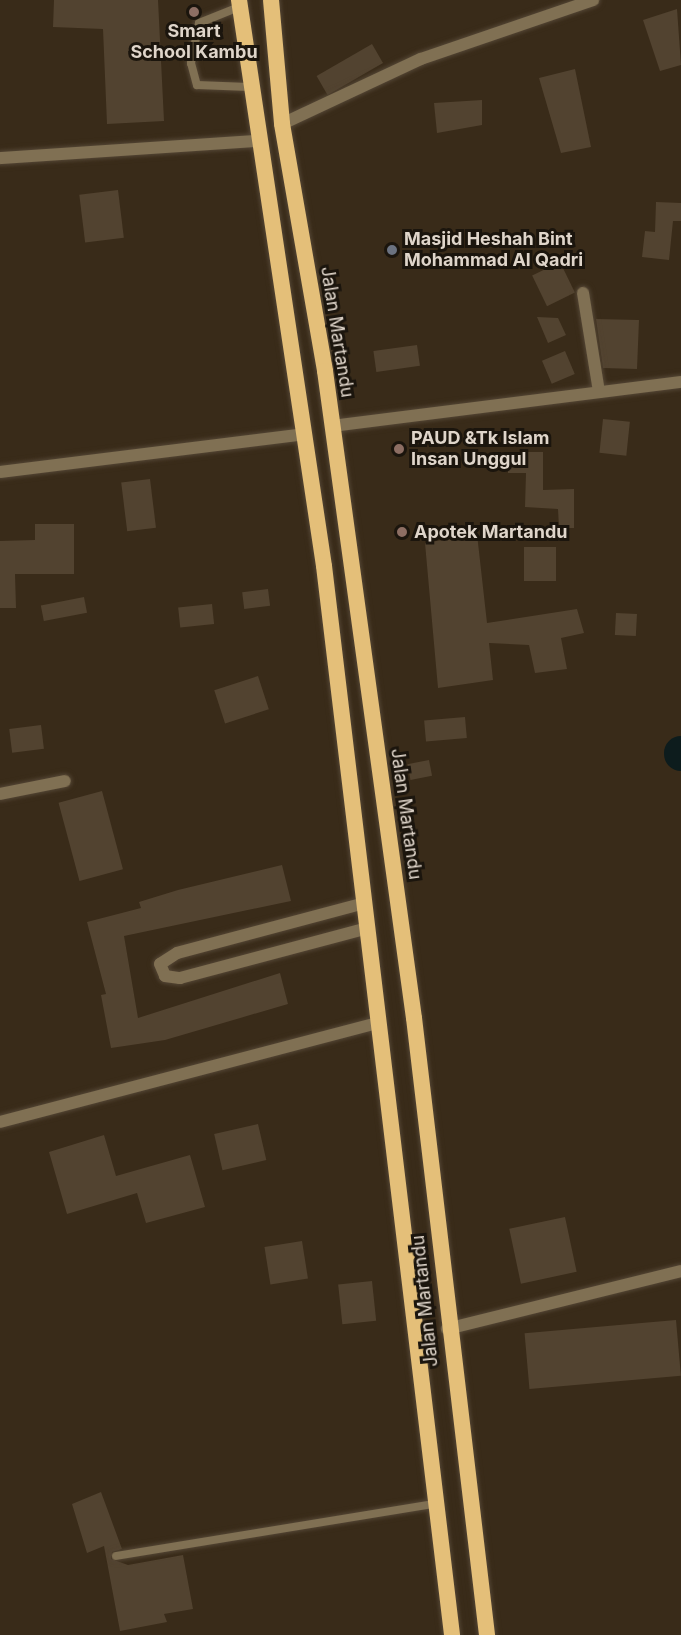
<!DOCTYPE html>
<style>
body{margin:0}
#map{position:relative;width:681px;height:1635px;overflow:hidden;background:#392b19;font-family:Inter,sans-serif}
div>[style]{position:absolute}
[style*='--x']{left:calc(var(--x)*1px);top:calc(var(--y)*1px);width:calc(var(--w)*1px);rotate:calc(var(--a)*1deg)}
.river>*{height:34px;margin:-17px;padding:0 17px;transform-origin:17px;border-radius:17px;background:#0d1c1d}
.building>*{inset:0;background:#524330;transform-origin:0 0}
.roads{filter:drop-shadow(0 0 2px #544635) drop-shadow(0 0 2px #544635)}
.service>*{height:8px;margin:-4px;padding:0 4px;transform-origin:4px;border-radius:4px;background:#807053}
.minor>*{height:12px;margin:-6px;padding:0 6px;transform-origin:6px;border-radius:6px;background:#807053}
.trunk>*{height:16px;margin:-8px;padding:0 8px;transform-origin:8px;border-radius:8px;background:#e4bf79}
.dots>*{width:16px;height:16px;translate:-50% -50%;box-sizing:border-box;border:3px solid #1b150d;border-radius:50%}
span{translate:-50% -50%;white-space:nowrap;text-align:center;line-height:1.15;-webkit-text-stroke:6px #1b150d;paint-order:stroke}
.poi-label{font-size:18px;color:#dfd5ca;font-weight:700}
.left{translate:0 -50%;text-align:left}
.street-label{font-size:18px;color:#dfd5ca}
</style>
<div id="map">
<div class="river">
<i style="--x:681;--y:753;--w:1;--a:90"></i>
</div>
<div class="building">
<i style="clip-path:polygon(54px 0,158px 0,164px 121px,107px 124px,103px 29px,53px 27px)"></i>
<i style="clip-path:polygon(677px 9px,681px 65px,660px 71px,643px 20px)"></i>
<i style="left:372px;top:44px;width:22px;height:64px;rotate:60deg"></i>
<i style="clip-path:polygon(575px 69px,591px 147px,561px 153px,539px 78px)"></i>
<i style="clip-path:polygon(482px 100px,482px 125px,437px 133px,434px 103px)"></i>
<i style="left:118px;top:190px;width:48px;height:39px;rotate:83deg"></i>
<i style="clip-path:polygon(656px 202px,681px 203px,681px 221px,673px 221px,669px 260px,642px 257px,645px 231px,655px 232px)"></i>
<i style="left:560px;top:262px;width:34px;height:31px;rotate:64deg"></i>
<i style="clip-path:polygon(537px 317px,558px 318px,566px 335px,548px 343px)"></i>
<i style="clip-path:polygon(596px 319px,639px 320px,637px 369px,603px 368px)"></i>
<i style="left:417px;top:345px;width:21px;height:44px;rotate:82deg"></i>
<i style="left:565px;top:351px;width:25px;height:25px;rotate:67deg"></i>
<i style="left:603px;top:419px;width:27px;height:34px;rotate:6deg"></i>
<i style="clip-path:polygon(508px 452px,543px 452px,543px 490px,574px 489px,574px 528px,559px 528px,558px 509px,525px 507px,526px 473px,508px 473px)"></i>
<i style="left:150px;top:479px;width:49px;height:29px;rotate:83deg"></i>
<i style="clip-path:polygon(35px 524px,74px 524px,74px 574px,15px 574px,16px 608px,0 608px,0 541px,35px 540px)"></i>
<i style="clip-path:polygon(477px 534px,487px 623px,577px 609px,584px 633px,561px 638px,567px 669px,535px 673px,529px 645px,489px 643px,493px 680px,438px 688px,425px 543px)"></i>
<i style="left:524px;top:547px;width:32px;height:34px"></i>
<i style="left:268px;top:589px;width:17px;height:26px;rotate:83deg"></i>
<i style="left:84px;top:597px;width:16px;height:44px;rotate:79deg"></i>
<i style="left:212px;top:604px;width:20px;height:34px;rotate:84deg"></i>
<i style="left:616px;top:613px;width:21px;height:22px;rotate:3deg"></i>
<i style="left:258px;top:676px;width:35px;height:46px;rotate:72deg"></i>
<i style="left:465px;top:717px;width:21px;height:41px;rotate:85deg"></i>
<i style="left:41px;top:725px;width:24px;height:32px;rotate:83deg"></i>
<i style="left:429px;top:760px;width:16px;height:22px;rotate:79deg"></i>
<i style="left:102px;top:791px;width:81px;height:45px;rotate:75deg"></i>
<i style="clip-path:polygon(282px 865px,291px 901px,124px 936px,138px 1018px,280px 973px,288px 1004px,165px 1040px,111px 1048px,101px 995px,106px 994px,87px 922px,141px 908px,139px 902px,178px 890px)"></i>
<i style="left:258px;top:1124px;width:37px;height:45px;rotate:77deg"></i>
<i style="clip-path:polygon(104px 1135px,116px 1176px,190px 1155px,205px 1207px,146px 1223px,137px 1193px,67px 1214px,49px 1152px)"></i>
<i style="left:565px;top:1217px;width:56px;height:57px;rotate:78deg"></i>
<i style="left:302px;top:1241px;width:38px;height:38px;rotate:81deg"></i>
<i style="left:372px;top:1281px;width:40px;height:34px;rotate:84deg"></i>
<i style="left:676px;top:1320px;width:56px;height:152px;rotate:85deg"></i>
<i style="clip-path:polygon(101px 1492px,122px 1549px,112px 1552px,111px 1559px,128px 1565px,183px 1555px,193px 1609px,164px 1614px,167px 1622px,120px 1631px,104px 1546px,87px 1553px,72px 1504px)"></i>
</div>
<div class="roads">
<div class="service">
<i style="--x:239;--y:7;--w:43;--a:158.2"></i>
<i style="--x:199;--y:23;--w:41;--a:101.3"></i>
<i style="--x:191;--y:63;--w:23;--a:75"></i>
<i style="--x:197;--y:85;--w:52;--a:2.2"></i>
<i style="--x:116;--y:1556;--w:323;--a:-9.3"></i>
</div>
<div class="minor">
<i style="--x:282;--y:124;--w:153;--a:-25.1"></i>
<i style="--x:421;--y:59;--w:182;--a:-18.9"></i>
<i style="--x:0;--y:158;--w:257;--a:-3.8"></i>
<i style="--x:583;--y:293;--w:100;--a:80.8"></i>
<i style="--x:332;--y:426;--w:352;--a:-7.2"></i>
<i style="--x:0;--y:472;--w:308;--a:-7.1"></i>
<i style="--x:0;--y:794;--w:66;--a:-11.3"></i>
<i style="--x:361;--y:904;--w:190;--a:165.1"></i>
<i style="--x:177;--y:953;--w:20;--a:147"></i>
<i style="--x:160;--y:964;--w:13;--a:67"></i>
<i style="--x:165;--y:976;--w:15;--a:8"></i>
<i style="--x:180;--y:978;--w:190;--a:-14.9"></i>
<i style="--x:0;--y:1122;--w:391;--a:-14.7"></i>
<i style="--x:447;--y:1329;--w:241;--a:-13.9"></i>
</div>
<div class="trunk">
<i style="--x:239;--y:0;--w:572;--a:81.46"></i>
<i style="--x:324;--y:566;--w:1077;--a:83.17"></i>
<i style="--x:271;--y:0;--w:124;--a:84.9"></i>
<i style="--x:282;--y:124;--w:251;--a:80.1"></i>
<i style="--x:325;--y:371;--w:653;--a:82.17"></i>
<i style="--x:414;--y:1018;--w:621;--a:83.25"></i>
</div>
</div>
<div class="dots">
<i style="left:194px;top:12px;background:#8d6e63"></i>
<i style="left:392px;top:250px;background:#6b7280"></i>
<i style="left:399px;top:449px;background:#8d6e63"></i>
<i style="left:402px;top:532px;background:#8d6e63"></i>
</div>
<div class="poi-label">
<span style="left:194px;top:42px">Smart<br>School Kambu</span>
<span class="left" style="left:404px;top:250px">Masjid Heshah Bint<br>Mohammad Al Qadri</span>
<span class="left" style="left:411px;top:449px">PAUD &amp;Tk Islam<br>Insan Unggul</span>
<span class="left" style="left:414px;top:532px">Apotek Martandu</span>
</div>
<div class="street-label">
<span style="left:337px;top:332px;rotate:81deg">Jalan Martandu</span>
<span style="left:406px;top:814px;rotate:82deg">Jalan Martandu</span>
<span style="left:425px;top:1301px;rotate:-96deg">Jalan Martandu</span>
</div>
</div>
